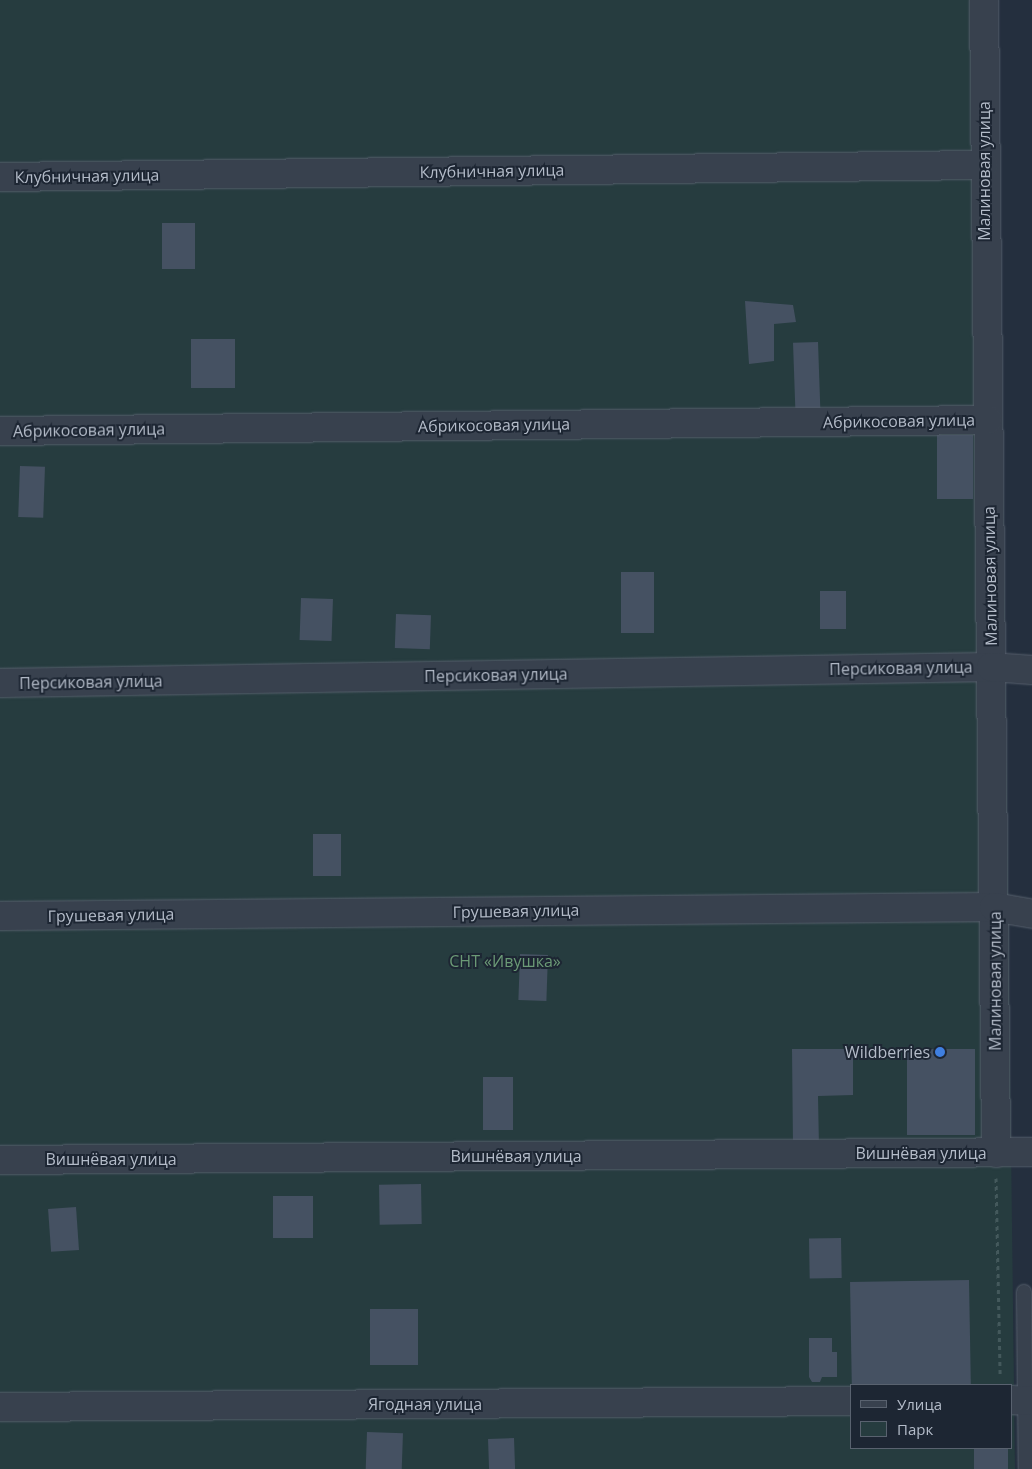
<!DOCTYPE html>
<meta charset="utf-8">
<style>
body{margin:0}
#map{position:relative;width:1032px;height:1469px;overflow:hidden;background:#242f3e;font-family:"Open Sans",sans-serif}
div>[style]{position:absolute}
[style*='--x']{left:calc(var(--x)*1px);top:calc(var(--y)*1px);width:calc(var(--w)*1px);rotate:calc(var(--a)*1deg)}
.green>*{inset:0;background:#263c3f}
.building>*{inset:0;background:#455162;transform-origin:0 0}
.path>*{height:3px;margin-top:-1.5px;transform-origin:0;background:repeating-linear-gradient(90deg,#44595c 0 4px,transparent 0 8px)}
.roads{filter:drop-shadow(0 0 1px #565f6c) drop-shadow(0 0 1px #565f6c)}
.lane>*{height:14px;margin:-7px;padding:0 7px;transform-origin:7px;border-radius:7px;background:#38414e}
.street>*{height:28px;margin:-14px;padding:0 14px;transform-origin:14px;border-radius:14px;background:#38414e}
.dots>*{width:14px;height:14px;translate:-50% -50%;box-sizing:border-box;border:2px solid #1d2633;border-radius:50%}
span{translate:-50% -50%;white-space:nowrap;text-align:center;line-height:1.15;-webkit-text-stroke:4px #1d2633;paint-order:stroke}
.street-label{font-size:16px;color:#b4bcc9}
.park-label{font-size:16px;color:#6b9a76}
.poi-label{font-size:16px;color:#b4bcc9}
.right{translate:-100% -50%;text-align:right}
.legend{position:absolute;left:850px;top:1384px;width:162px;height:65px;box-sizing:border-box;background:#1d2633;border:1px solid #59626f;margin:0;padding:6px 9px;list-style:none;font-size:15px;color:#b4bcc9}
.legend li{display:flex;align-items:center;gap:10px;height:25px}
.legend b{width:25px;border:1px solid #59626f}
</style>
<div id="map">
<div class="green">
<i style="clip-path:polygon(evenodd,0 0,997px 0,1015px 1469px,0 1469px,0 0,851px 1385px,1011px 1385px,1011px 1448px,851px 1448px,851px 1385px)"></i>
</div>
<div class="building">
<i style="left:162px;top:223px;width:33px;height:46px"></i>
<i style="clip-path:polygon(745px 301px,793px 305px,796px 322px,774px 324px,774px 361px,749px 364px)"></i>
<i style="left:191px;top:339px;width:44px;height:49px"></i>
<i style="left:818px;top:342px;width:68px;height:25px;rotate:88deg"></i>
<i style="left:937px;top:435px;width:36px;height:64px"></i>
<i style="left:20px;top:466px;width:25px;height:51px;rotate:2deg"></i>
<i style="left:621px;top:572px;width:33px;height:61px"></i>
<i style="left:846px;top:591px;width:38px;height:26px;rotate:90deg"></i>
<i style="left:301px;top:598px;width:32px;height:42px;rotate:2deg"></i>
<i style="left:396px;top:614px;width:35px;height:34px;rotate:2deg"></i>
<i style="left:341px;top:834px;width:42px;height:28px;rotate:90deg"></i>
<i style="left:520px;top:954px;width:28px;height:46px;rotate:2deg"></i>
<i style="clip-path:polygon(792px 1049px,853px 1049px,853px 1095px,818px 1096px,819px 1147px,793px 1147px)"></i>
<i style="left:975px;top:1049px;width:86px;height:68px;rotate:90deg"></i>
<i style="left:483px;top:1077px;width:30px;height:53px"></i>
<i style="left:421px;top:1184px;width:40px;height:42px;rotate:89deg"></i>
<i style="left:273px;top:1196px;width:40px;height:42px"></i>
<i style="left:76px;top:1207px;width:43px;height:28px;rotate:86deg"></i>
<i style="left:841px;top:1238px;width:40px;height:32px;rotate:89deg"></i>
<i style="left:969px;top:1280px;width:105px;height:119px;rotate:89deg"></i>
<i style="left:370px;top:1309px;width:48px;height:56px"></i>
<i style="clip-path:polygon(809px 1338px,832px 1338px,832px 1352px,837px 1352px,837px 1377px,822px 1377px,820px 1382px,812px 1382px,809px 1377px)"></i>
<i style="left:367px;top:1432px;width:36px;height:37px;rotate:2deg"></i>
<i style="left:514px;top:1438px;width:31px;height:26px;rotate:88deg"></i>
<i style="left:974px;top:1448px;width:34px;height:21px"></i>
</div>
<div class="path">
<i style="--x:996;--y:1178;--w:199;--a:88.8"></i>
</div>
<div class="roads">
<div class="lane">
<i style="--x:1024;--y:1292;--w:177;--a:89.4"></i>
</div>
<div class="street">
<i style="--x:984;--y:0;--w:1153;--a:89.4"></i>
<i style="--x:0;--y:177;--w:984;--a:-0.7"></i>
<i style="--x:0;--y:431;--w:988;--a:-0.64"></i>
<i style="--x:0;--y:683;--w:991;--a:-0.92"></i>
<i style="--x:991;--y:667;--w:41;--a:4.2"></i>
<i style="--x:0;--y:916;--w:994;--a:-0.52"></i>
<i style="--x:994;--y:907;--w:39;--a:10"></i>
<i style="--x:0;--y:1160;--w:1032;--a:-0.44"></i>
<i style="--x:1011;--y:1400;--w:21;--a:3"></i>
<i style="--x:0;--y:1407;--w:851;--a:-0.4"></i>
</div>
</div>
<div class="dots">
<i style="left:940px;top:1052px;background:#3f7fe0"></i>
</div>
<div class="street-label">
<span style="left:492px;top:171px;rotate:-1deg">Клубничная улица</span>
<span style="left:984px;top:171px;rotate:-90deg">Малиновая улица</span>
<span style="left:87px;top:176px;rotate:-1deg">Клубничная улица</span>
<span style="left:899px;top:421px;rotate:-1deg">Абрикосовая улица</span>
<span style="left:494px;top:425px;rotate:-1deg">Абрикосовая улица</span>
<span style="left:89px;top:430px;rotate:-1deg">Абрикосовая улица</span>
<span style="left:990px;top:576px;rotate:-91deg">Малиновая улица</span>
<span style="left:901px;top:668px;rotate:-1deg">Персиковая улица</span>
<span style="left:496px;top:675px;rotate:-1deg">Персиковая улица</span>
<span style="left:91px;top:682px;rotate:-1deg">Персиковая улица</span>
<span style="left:516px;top:911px;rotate:-1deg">Грушевая улица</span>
<span style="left:111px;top:915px;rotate:-1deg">Грушевая улица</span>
<span style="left:995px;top:981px;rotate:-90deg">Малиновая улица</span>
<span style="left:921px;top:1153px">Вишнёвая улица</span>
<span style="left:516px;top:1156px">Вишнёвая улица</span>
<span style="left:111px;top:1159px">Вишнёвая улица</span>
<span style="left:425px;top:1404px">Ягодная улица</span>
</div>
<div class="park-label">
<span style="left:505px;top:961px">СНТ «Ивушка»</span>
</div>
<div class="poi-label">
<span class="right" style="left:930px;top:1052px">Wildberries</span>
</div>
<ul class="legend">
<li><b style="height:6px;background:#38414e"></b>Улица</li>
<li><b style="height:14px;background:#263c3f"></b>Парк</li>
</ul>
</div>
